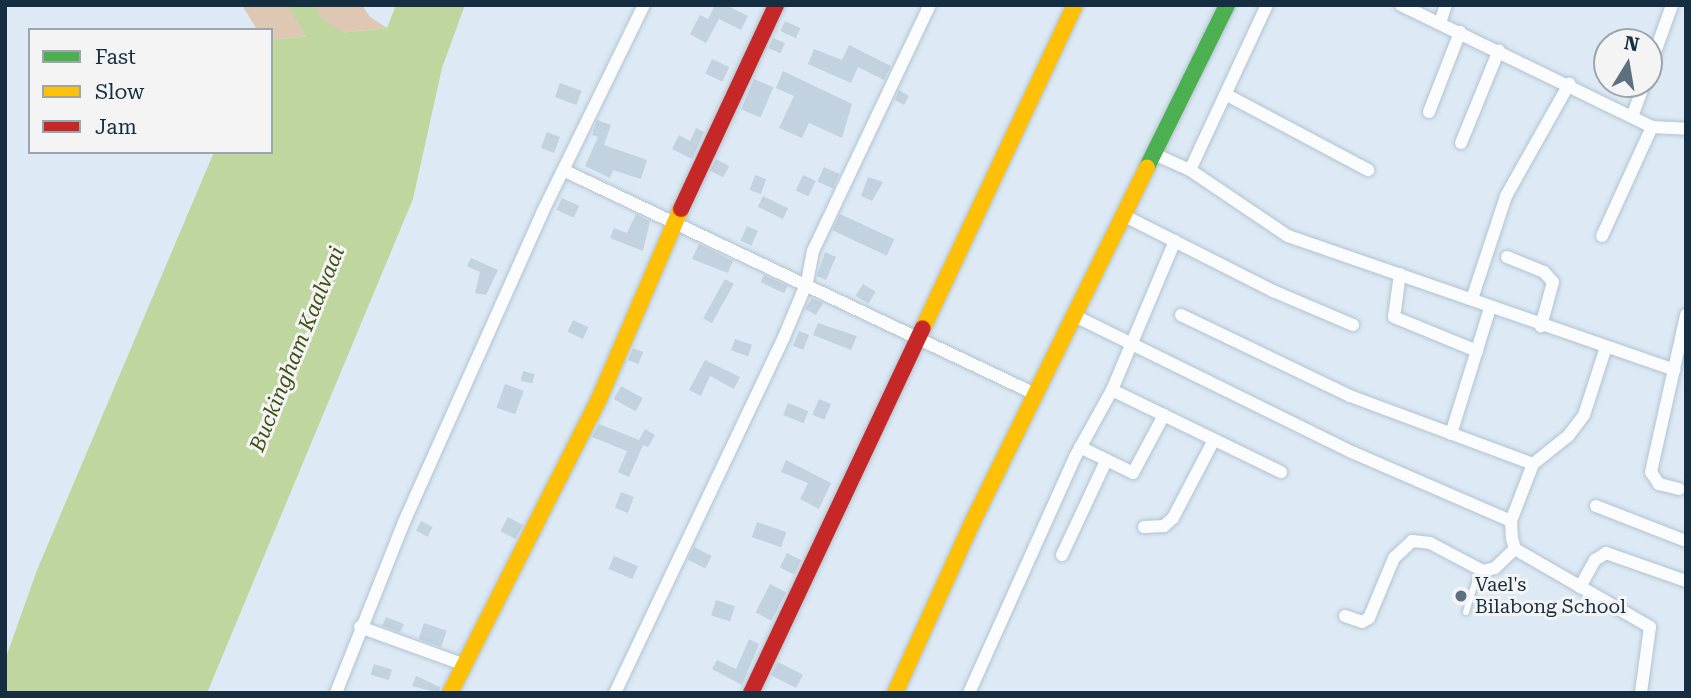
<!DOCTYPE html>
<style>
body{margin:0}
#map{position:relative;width:1691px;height:698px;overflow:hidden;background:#ddeaf5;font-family:"Roboto Serif",serif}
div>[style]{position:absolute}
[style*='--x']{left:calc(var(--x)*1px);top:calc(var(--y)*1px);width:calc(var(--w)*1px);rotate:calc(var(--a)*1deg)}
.green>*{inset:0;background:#dec8b4}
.water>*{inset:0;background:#bfd79f}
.river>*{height:23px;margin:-11.5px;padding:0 11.5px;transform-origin:11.5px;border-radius:11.5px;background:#bfd79f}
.building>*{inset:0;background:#c2d2de;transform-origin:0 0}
.roads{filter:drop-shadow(0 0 2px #b2c3d1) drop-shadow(0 0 2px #b2c3d1)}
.lane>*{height:6px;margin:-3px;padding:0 3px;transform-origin:3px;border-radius:3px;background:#fafcfe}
.street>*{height:12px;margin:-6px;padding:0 6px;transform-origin:6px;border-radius:6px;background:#fafcfe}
.fast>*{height:16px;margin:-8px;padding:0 8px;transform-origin:8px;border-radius:8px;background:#4caf50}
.slow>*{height:16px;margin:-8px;padding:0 8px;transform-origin:8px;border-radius:8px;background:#ffc107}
.jam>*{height:16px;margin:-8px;padding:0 8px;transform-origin:8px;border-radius:8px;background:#c62828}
.dots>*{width:19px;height:19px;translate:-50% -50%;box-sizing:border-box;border:4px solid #f4f4f4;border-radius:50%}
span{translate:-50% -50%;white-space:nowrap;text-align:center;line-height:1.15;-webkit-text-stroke:6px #f4f4f4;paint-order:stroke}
.poi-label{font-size:19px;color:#162e41}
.left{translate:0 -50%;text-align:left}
.water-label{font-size:21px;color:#3d4f11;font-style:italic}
.frame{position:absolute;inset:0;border:7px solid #162e41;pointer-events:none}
.legend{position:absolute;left:28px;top:28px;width:245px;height:126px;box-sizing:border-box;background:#f4f4f4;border:2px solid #9ba5ac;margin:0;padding:9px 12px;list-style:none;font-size:21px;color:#162e41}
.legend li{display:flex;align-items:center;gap:14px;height:35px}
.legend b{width:35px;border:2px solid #9ba5ac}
.north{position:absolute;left:1593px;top:28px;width:70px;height:70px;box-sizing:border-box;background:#f4f4f4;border:2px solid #9ba5ac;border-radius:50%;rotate:11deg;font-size:19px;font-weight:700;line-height:28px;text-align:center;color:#162e41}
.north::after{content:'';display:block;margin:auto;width:24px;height:32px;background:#5c7080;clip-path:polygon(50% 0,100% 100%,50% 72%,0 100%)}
</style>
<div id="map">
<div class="green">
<i style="clip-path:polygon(242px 5px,362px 5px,370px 17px,387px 28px,271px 40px,271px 30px,257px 30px)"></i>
</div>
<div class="water">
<i style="clip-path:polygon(396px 5px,465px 5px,442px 68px,413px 199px,207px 693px,5px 693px,5px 660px,37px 570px,214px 152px,271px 152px,271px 40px,387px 28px)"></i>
</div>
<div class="river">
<i style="--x:300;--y:5;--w:26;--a:58"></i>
<i style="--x:314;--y:27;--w:45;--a:32.3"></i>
</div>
<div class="building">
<i style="clip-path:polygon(715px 5px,726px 5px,748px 16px,741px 30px,719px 19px,706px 43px,690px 34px,700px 15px,708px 19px)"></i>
<i style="left:785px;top:21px;width:17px;height:11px;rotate:25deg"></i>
<i style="left:773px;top:38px;width:13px;height:11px;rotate:23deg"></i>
<i style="clip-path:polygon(849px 45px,891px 66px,884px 80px,858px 67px,851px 83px,808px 64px,814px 49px,842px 60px)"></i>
<i style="left:712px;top:59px;width:19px;height:16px;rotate:25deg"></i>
<i style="clip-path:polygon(783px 71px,852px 104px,842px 138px,809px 123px,802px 138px,779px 128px,794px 96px,776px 88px)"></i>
<i style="left:754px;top:79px;width:21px;height:33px;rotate:23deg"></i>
<i style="left:560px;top:83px;width:23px;height:15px;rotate:20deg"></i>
<i style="clip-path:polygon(899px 90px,909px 96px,904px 105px,895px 100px)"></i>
<i style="clip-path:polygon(597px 120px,611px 125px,604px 145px,647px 160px,641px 179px,613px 170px,610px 178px,585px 166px,598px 137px,592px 135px)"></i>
<i style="clip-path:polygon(696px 128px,704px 132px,692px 159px,672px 149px,679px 135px,690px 141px)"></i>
<i style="left:547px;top:132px;width:14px;height:17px;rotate:21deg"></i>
<i style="left:716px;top:159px;width:15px;height:13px;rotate:28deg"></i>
<i style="left:824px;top:167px;width:17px;height:16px;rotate:24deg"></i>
<i style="left:755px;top:175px;width:12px;height:16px;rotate:20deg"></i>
<i style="left:803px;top:175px;width:14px;height:17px;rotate:25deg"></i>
<i style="clip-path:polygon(868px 177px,883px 182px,872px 201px,861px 196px)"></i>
<i style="left:763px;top:196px;width:28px;height:12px;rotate:26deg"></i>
<i style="left:562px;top:198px;width:19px;height:13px;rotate:25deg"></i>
<i style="clip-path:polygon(636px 214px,650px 221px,643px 251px,610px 238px,614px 228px,627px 233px)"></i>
<i style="left:840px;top:214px;width:60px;height:18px;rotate:25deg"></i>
<i style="left:747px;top:226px;width:12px;height:16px;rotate:24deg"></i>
<i style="clip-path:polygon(699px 244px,733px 261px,728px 273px,692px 259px)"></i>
<i style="clip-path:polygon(825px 252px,836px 257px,826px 280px,817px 276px)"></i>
<i style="clip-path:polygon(471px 258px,498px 270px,486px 295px,475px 293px,480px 272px,467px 266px)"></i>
<i style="left:764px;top:275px;width:26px;height:8px;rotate:25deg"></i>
<i style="left:725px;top:279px;width:10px;height:45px;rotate:29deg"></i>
<i style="left:863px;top:284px;width:15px;height:14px;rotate:32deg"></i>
<i style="clip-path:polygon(812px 298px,823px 303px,816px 315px,805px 309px)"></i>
<i style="left:573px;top:320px;width:17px;height:13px;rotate:25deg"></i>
<i style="clip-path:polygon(818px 323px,857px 336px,851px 350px,813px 335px)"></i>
<i style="left:799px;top:331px;width:11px;height:16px;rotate:22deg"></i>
<i style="left:735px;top:339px;width:18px;height:12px;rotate:19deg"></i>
<i style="left:633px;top:348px;width:11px;height:13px;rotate:22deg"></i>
<i style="clip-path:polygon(705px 360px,740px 377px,734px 389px,710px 376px,701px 396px,689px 390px)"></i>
<i style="left:523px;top:371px;width:12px;height:10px;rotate:14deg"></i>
<i style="left:505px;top:384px;width:20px;height:25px;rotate:20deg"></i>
<i style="left:621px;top:386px;width:25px;height:15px;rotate:29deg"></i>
<i style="left:819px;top:399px;width:13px;height:17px;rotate:23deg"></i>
<i style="left:788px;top:403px;width:22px;height:13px;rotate:22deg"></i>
<i style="clip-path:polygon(599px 424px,639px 440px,645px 429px,655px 435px,648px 447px,643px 445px,629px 477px,618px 472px,627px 451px,592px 437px)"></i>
<i style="clip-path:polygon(786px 460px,831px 483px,819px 509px,800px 499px,808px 483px,781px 472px)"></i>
<i style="left:621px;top:492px;width:14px;height:17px;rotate:21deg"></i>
<i style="left:508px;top:517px;width:17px;height:16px;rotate:28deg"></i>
<i style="left:421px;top:521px;width:13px;height:11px;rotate:27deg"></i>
<i style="left:757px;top:522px;width:31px;height:16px;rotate:19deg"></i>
<i style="left:694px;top:547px;width:20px;height:14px;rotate:27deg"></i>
<i style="left:787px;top:553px;width:16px;height:16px;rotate:27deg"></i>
<i style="left:614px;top:556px;width:26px;height:14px;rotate:23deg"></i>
<i style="left:770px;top:584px;width:18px;height:32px;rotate:27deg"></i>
<i style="left:716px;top:600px;width:20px;height:16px;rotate:18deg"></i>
<i style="clip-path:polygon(386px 617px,404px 624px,400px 632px,382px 626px)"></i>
<i style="left:424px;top:623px;width:24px;height:17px;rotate:19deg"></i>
<i style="clip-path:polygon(749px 639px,759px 644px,742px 685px,712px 669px,717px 660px,736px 669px)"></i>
<i style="left:778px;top:662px;width:28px;height:15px;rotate:27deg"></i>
<i style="left:374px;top:664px;width:19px;height:11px;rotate:18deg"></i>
<i style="clip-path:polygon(416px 676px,440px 687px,439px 693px,412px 686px)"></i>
</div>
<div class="roads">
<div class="lane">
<i style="--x:1466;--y:612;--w:44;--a:-72.8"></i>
</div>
<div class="street">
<i style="--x:1401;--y:5;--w:279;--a:25.9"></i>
<i style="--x:1652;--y:127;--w:34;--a:3"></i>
<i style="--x:1440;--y:23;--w:19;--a:-72"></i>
<i style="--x:1649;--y:69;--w:68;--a:-70.2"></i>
<i style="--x:1227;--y:95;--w:160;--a:28"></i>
<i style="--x:1429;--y:112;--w:86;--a:-68.8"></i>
<i style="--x:1632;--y:117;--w:35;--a:-70"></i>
<i style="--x:1461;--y:143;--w:100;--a:-67.8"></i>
<i style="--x:1154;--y:154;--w:39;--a:24"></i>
<i style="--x:1190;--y:170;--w:118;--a:34"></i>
<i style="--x:1288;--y:236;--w:409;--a:19.1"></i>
<i style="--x:1190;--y:170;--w:182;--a:-65"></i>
<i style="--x:565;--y:171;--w:520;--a:25.38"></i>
<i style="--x:1123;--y:215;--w:168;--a:26.9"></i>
<i style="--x:1273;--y:291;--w:87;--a:23"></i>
<i style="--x:1602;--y:236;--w:120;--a:-65.4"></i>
<i style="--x:1507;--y:257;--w:40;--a:22"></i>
<i style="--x:1544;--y:272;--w:13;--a:48"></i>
<i style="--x:1553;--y:282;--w:46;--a:105.3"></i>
<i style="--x:1400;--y:274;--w:43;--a:97.9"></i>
<i style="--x:1394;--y:317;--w:90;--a:22.3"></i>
<i style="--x:1472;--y:299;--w:108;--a:-71.7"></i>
<i style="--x:1506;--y:196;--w:129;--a:-60.6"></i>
<i style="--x:1073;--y:315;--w:313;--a:26.2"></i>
<i style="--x:1354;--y:453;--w:171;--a:23.4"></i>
<i style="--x:1181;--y:315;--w:187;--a:25.6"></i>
<i style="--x:1350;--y:396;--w:195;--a:20.4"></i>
<i style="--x:1606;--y:347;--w:71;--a:107.9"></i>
<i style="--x:1584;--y:415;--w:26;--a:127"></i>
<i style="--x:1568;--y:436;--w:45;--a:141.3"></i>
<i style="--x:1533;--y:464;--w:61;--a:111.1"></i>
<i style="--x:1511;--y:521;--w:17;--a:87"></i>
<i style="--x:1512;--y:538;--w:11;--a:75"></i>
<i style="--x:1515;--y:549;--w:156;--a:30"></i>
<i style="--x:1650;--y:627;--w:67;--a:97.8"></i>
<i style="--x:1112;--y:390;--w:188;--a:25.9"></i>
<i style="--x:1451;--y:434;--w:132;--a:-72.8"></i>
<i style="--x:1080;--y:447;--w:59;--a:26.1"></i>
<i style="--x:1133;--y:473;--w:66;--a:-61.9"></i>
<i style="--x:1679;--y:489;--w:21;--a:-166"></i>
<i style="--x:1659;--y:484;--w:14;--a:-124"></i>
<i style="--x:1651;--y:472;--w:161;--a:-77.4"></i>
<i style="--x:1596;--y:506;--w:97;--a:21.3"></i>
<i style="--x:1144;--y:527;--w:20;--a:-3"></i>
<i style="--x:1164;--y:526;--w:12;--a:-42"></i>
<i style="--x:1173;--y:518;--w:88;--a:-62.3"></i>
<i style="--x:1062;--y:555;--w:104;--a:-64.9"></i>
<i style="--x:1580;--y:587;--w:31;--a:-61"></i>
<i style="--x:1595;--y:560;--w:13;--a:-32"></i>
<i style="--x:1606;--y:553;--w:85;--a:19.3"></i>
<i style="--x:1345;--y:616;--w:18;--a:19"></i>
<i style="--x:1362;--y:622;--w:8;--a:-30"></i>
<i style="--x:1369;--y:618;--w:65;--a:-67.4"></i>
<i style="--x:1394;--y:558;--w:25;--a:-43"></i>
<i style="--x:1412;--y:541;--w:18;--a:6"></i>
<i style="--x:1430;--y:543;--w:60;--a:27.8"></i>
<i style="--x:1483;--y:571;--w:12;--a:-14"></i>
<i style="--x:1495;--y:568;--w:28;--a:-44"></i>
<i style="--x:360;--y:627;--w:109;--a:19.9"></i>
<i style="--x:336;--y:693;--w:184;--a:-68.3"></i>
<i style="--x:404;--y:522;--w:338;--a:-65.9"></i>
<i style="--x:542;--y:213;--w:232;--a:-63.9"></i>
<i style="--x:615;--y:693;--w:394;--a:-64.6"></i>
<i style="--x:784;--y:337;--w:60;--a:-67.3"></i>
<i style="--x:807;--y:282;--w:32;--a:-79"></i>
<i style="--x:813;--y:251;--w:272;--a:-64.6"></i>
<i style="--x:969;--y:693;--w:259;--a:-65.8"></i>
<i style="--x:1075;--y:457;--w:77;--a:-61.1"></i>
<i style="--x:1112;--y:390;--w:162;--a:-67.1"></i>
</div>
<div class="fast">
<i style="--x:1147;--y:167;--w:181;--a:-63.7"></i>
</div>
<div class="slow">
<i style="--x:923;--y:328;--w:357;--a:-64.8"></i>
<i style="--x:450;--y:693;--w:330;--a:-63.1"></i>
<i style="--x:599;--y:399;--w:207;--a:-66.7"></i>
<i style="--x:895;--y:693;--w:189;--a:-65.6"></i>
<i style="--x:973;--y:521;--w:394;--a:-63.8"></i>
</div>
<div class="jam">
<i style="--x:681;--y:209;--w:225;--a:-65"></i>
<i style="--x:751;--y:693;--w:403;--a:-64.8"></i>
</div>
</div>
<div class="dots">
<i style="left:1461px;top:596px;background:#5c7080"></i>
</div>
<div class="poi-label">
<span class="left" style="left:1475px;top:596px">Vael's<br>Bilabong School</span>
</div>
<div class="water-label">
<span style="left:297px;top:349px;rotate:-68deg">Buckingham Kaalvaai</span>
</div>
<div class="frame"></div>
<ul class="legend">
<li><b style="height:9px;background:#4caf50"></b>Fast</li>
<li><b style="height:9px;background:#ffc107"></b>Slow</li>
<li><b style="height:9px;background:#c62828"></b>Jam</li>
</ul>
<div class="north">N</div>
</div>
